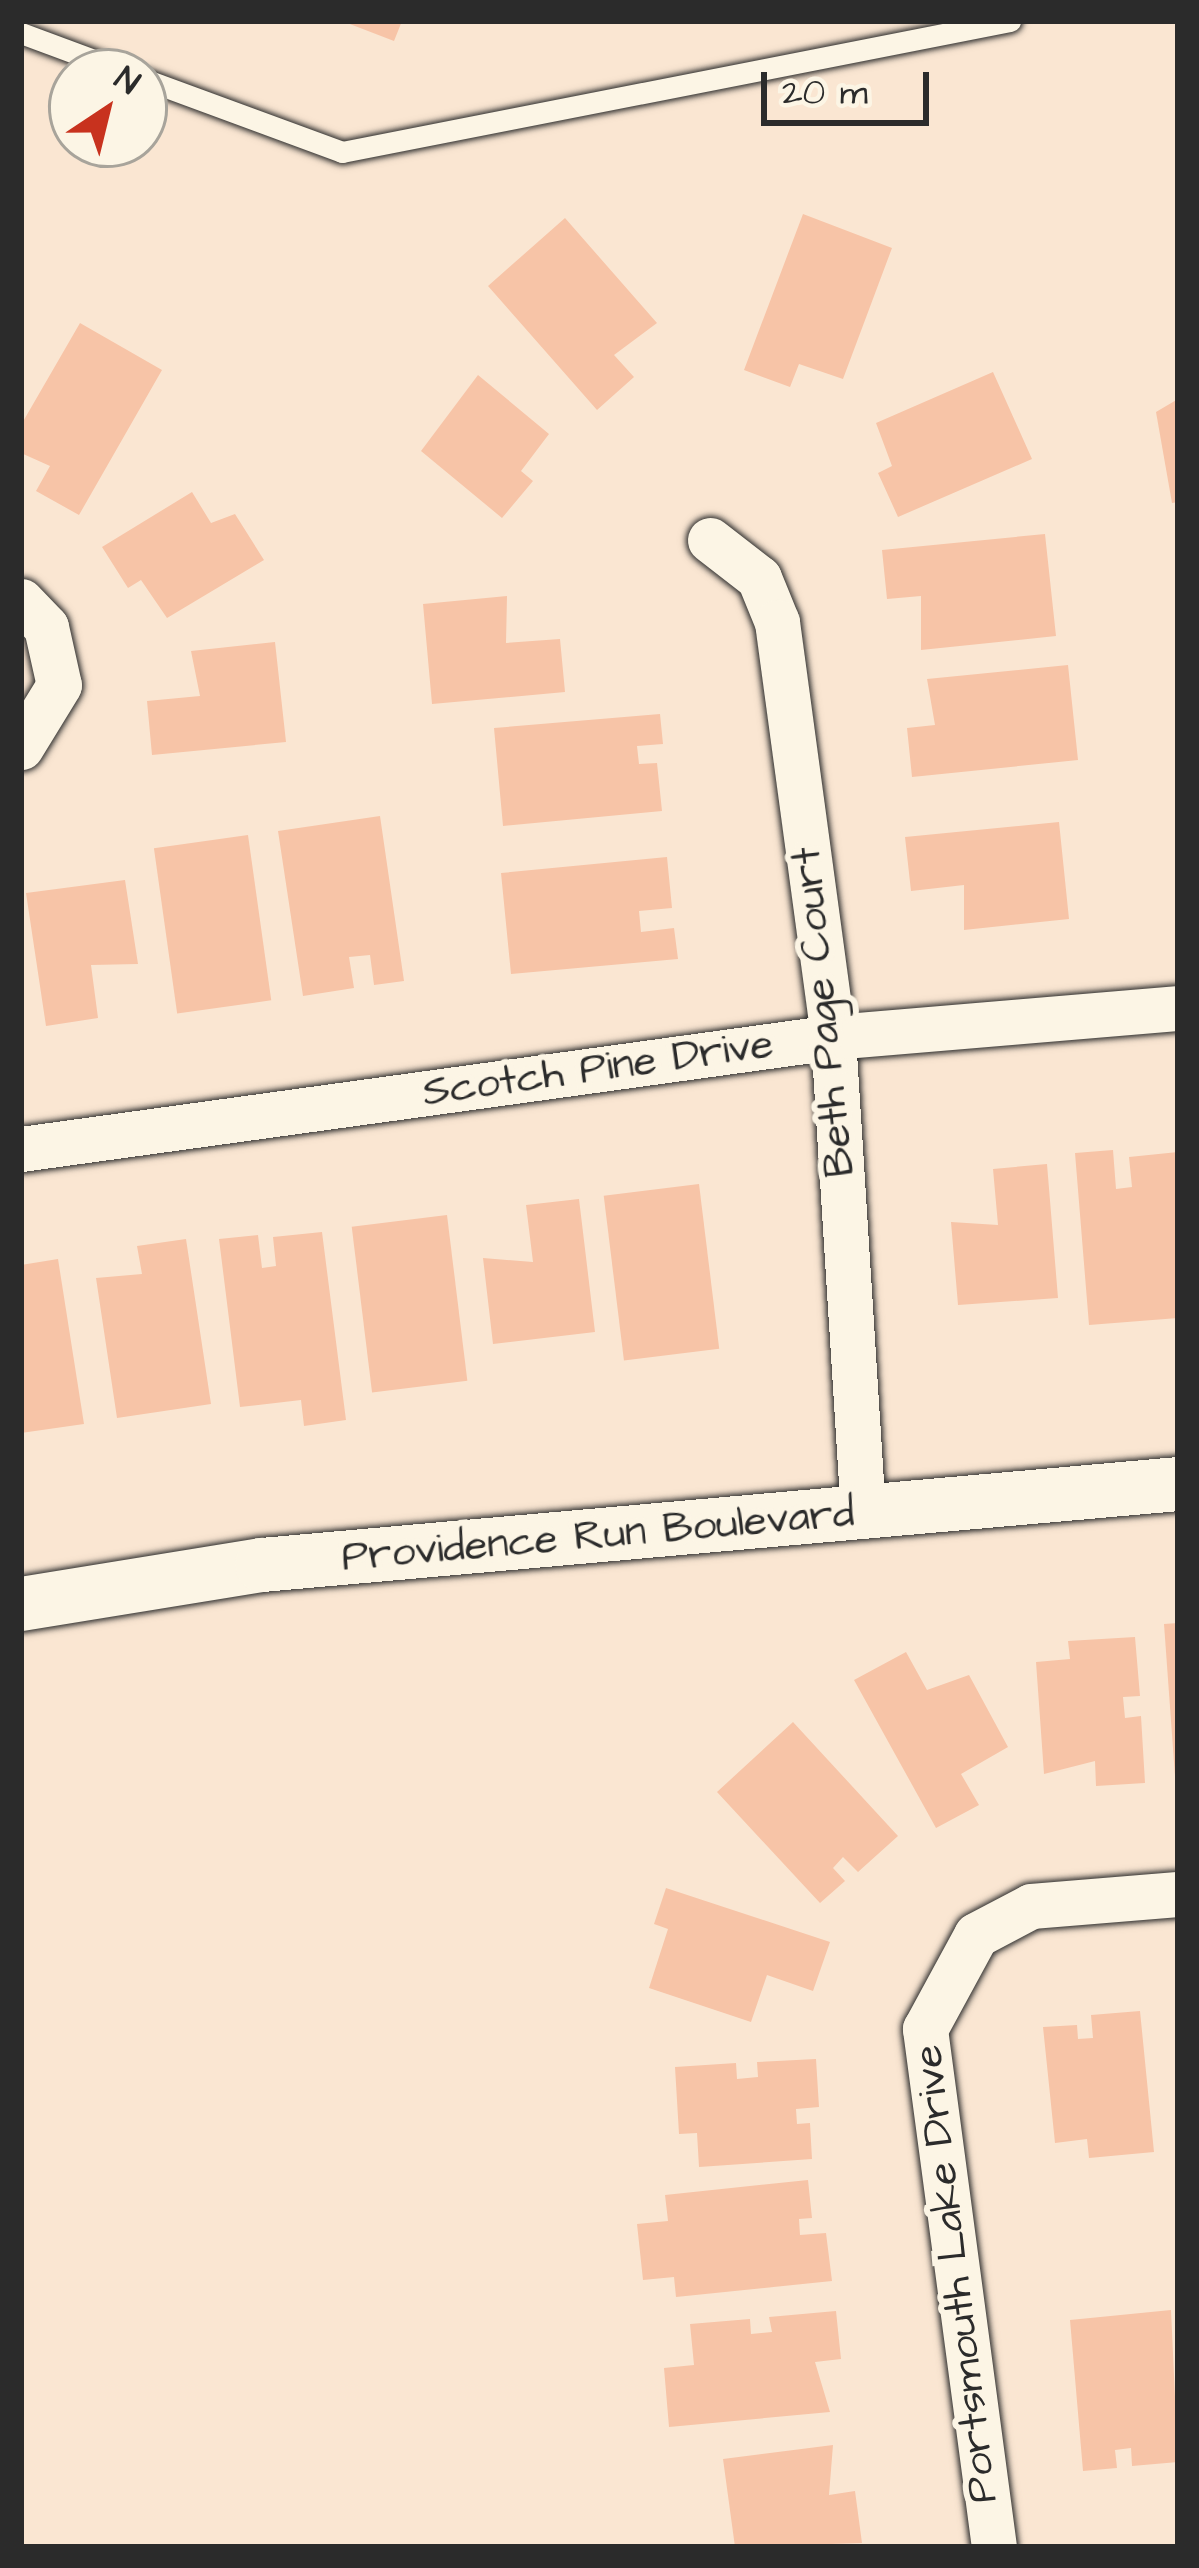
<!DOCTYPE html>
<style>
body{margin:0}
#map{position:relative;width:1199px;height:2568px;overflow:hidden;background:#fae6d2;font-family:"Architects Daughter",sans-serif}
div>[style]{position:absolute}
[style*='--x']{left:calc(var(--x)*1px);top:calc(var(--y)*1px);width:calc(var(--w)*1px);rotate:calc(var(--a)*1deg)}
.building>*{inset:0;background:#f7c4a7;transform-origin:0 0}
.roads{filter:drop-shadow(0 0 3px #2b2b2b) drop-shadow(0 0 3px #2b2b2b)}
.service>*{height:21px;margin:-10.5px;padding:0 10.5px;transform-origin:10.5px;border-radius:10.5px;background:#fcf5e5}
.minor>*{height:45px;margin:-22.5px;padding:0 22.5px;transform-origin:22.5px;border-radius:22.5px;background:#fcf5e5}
.tertiary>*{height:54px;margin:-27px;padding:0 27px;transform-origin:27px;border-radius:27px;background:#fcf5e5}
span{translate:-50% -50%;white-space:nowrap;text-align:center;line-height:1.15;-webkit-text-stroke:12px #fcf5e5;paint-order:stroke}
.street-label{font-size:42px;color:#2b2b2b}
.frame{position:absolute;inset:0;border:24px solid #2b2b2b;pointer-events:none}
.north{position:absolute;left:48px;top:48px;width:120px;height:120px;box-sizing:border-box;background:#fcf5e5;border:3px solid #a8a49b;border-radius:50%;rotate:35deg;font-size:33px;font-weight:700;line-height:48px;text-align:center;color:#2b2b2b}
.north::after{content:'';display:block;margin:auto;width:42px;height:54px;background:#c8321e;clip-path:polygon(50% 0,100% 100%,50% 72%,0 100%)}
.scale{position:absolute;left:761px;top:72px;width:168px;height:54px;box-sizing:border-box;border:6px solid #2b2b2b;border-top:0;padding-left:15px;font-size:36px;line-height:42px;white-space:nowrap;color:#2b2b2b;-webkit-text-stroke:9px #fcf5e5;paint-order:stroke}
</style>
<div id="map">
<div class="building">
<i style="clip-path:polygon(342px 21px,402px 21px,394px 41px)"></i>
<i style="clip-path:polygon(803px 214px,892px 248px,843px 379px,799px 364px,790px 387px,744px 370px)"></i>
<i style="clip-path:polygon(565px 218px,657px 323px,614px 355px,634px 377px,597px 410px,488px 286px)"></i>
<i style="clip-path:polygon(80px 323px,162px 370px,79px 515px,36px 491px,50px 466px,21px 453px,21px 425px)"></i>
<i style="clip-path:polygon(993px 372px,1032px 459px,898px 517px,878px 473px,892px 466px,876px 423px)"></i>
<i style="clip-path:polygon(478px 375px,549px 434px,521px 471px,533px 481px,502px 518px,421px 451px)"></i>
<i style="clip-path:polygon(1178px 399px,1178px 502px,1172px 503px,1156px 412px)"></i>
<i style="clip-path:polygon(192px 492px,211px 523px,235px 514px,264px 560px,167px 618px,141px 580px,128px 588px,102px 547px)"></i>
<i style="clip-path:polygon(1045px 534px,1056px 636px,921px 650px,921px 596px,887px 599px,882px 550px)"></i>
<i style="clip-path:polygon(507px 596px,506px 643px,560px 639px,565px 692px,432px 704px,423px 604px)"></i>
<i style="clip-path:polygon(275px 642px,286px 742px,152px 755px,147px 701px,200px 696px,191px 651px)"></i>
<i style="clip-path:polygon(1068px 665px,1078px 760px,912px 777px,907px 728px,935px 725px,927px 679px)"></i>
<i style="clip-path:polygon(660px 714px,663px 744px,637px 746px,639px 764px,657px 763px,662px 811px,503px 826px,494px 728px)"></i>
<i style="clip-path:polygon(380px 816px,404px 981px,374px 985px,370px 955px,349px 957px,354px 988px,303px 996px,278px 831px)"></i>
<i style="clip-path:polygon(1059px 822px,1069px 919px,964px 930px,964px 885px,911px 891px,905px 837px)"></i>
<i style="left:248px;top:835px;width:167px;height:95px;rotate:82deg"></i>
<i style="clip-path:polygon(667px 857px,672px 908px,639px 911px,641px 932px,674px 928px,678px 959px,511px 974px,501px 873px)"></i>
<i style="clip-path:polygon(125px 880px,138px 964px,91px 965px,98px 1018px,46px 1026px,26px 893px)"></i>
<i style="clip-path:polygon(1113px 1150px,1116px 1189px,1132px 1187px,1129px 1157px,1178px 1152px,1178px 1318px,1089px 1325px,1075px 1153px)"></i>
<i style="clip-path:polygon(1047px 1164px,1058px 1298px,958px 1305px,951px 1222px,998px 1225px,993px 1169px)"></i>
<i style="left:699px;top:1184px;width:166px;height:96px;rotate:83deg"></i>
<i style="clip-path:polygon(579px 1199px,595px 1332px,493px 1344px,483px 1258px,533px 1262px,526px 1205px)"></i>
<i style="left:447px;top:1215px;width:167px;height:96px;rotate:83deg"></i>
<i style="clip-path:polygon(322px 1232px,346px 1420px,304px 1426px,301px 1400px,240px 1407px,219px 1239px,258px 1235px,262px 1268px,276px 1266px,273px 1237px)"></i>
<i style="clip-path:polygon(186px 1239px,211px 1404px,117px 1418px,96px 1278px,142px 1274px,137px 1246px)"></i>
<i style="clip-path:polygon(58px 1259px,84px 1424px,21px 1433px,21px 1265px)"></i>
<i style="clip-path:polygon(1178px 1623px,1178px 1776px,1175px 1776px,1164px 1624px)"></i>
<i style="clip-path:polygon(1135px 1637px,1140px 1696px,1123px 1697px,1125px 1718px,1141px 1716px,1145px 1783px,1096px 1786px,1095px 1761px,1044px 1774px,1036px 1662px,1070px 1659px,1068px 1641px)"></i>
<i style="clip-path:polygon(906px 1652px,927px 1690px,969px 1675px,1008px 1747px,961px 1774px,979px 1805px,936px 1828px,854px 1680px)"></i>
<i style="clip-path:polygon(793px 1722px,898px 1836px,858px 1872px,843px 1857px,833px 1868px,845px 1881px,820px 1903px,717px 1792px)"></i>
<i style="clip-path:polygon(666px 1888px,830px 1942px,813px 1991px,767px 1975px,751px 2022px,649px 1988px,668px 1929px,654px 1924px)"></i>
<i style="clip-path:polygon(1140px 2011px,1154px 2152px,1089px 2158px,1087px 2139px,1055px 2143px,1043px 2027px,1077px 2025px,1078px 2039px,1093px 2038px,1091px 2015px)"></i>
<i style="clip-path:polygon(816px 2059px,819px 2107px,796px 2109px,797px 2124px,810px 2123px,812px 2159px,699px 2167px,697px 2133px,679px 2134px,675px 2067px,736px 2063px,737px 2079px,758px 2077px,757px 2062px)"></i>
<i style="clip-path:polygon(808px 2180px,812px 2218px,799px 2219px,800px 2235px,826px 2233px,832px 2281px,676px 2297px,674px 2277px,643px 2280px,637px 2224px,668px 2221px,665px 2195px)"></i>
<i style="clip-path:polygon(1171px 2310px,1178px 2462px,1132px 2466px,1131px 2448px,1115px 2450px,1117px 2468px,1083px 2471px,1070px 2320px)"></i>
<i style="clip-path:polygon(836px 2311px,841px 2359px,815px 2362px,830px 2412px,669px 2427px,664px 2368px,694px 2365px,690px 2324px,750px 2319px,751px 2334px,772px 2332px,769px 2317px)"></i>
<i style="clip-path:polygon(833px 2445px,829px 2495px,855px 2491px,862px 2543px,735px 2547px,723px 2459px)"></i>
</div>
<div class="roads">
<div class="service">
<i style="--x:21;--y:33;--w:112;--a:20.4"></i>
<i style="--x:144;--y:79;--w:211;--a:20.2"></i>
<i style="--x:342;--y:152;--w:681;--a:-11.1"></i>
</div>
<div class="minor">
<i style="--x:710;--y:540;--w:62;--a:37.8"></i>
<i style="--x:759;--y:578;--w:48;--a:67.8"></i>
<i style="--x:777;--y:622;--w:419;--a:82.3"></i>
<i style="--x:833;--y:1037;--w:478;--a:86.4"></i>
<i style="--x:21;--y:601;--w:36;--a:46"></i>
<i style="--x:46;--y:627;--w:59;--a:77.4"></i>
<i style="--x:59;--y:685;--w:73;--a:121.5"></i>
<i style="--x:21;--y:1149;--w:820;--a:-7.85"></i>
<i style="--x:833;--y:1037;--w:346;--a:-4.8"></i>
<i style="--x:994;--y:2547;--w:523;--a:-97.59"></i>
<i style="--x:925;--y:2029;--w:107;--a:-61.5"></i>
<i style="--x:976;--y:1935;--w:62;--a:-27.8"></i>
<i style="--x:1031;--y:1906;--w:147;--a:-4.7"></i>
</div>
<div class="tertiary">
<i style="--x:21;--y:1604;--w:244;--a:-9.2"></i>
<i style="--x:262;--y:1565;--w:920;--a:-5.05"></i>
</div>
</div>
<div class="street-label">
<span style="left:824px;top:1012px;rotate:-96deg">Beth Page Court</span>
<span style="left:598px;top:1069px;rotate:-8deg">Scotch Pine Drive</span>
<span style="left:598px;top:1536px;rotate:-5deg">Providence Run Boulevard</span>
<span style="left:956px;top:2274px;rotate:-97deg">Portsmouth Lake Drive</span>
</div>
<div class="frame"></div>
<div class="north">N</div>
<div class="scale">20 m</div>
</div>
